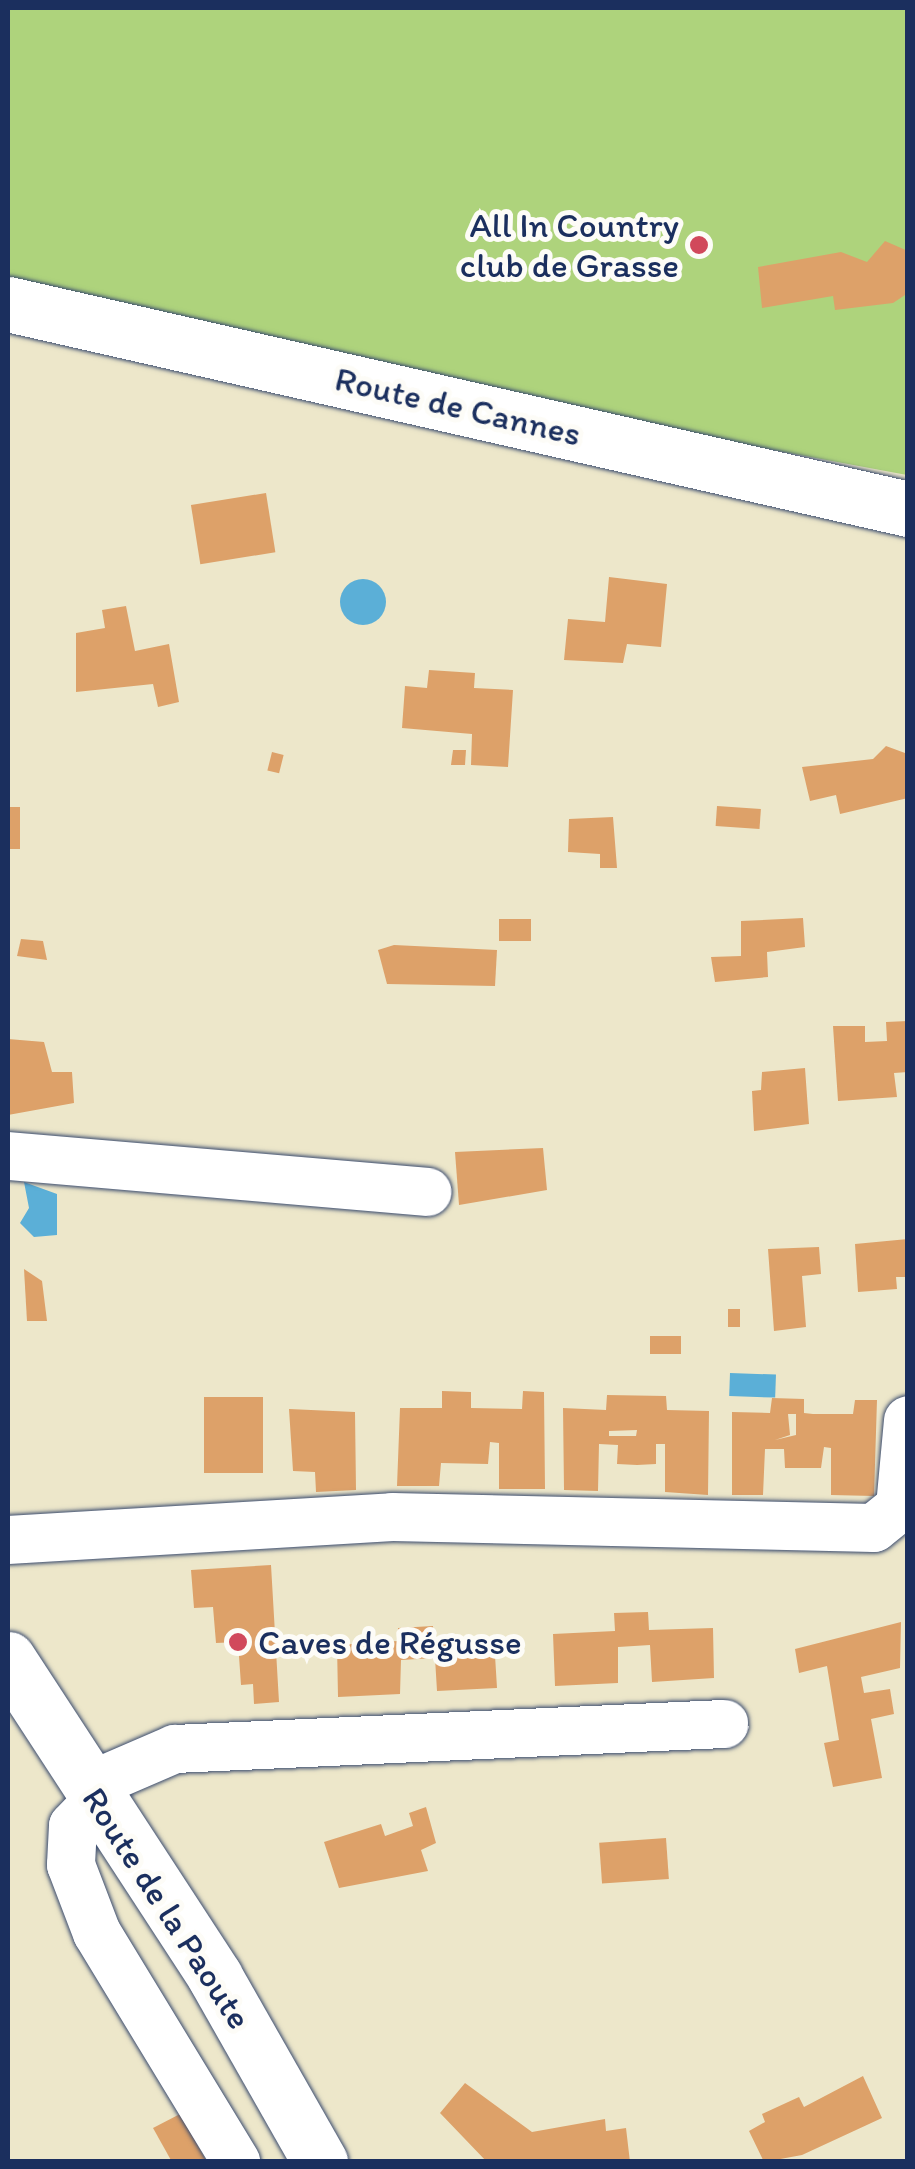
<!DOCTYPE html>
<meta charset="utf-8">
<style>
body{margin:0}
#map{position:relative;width:915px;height:2169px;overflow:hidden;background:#ede7ca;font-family:Itim,sans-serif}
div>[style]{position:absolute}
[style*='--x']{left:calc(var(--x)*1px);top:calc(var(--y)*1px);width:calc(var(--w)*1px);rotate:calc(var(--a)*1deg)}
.green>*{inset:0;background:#aed37c}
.water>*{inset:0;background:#5bafd7;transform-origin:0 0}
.round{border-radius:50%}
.building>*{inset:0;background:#dda169;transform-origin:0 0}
.roads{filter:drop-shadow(0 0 2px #3a4b6e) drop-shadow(0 0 2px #3a4b6e)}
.minor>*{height:48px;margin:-24px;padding:0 24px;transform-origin:24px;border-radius:24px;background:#fff}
.major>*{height:55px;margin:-27.5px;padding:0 27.5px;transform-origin:27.5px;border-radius:27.5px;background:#fff}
.dots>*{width:28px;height:28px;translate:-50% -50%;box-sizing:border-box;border:5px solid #fdfcf7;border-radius:50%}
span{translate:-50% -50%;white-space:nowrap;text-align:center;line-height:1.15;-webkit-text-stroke:10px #fdfcf7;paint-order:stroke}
.poi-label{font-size:35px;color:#1b2f5e}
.right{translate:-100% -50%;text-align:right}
.left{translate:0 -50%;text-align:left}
.street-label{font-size:35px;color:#1b2f5e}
.frame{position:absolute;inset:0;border:10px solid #1b2f5e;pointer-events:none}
</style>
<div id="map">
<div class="green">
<i style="clip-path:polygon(8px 8px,907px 8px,907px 475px,408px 382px,8px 285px)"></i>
</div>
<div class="water">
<i class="round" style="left:340px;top:579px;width:46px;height:46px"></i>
<i style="clip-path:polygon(24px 1182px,57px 1194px,57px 1235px,34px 1237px,20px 1223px,29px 1208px)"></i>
<i style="left:730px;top:1373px;width:46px;height:23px;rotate:2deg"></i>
</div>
<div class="building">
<i style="clip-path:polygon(885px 241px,908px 251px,908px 293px,893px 303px,835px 310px,833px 296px,762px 308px,758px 267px,841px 252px,867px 262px)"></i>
<i style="left:266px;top:493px;width:60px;height:76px;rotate:81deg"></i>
<i style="clip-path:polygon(609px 577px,667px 584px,661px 647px,627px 644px,623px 663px,564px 660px,568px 619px,605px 622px)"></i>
<i style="clip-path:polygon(126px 606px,135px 651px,169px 644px,179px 702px,158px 707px,153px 684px,76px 692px,76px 633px,105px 628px,102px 610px)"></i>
<i style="clip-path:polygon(429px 670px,475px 673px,474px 688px,513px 690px,508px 767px,471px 765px,472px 734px,402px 728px,405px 686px,427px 688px)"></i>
<i style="clip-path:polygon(886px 746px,905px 753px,908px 798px,840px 814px,836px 795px,810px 801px,802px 767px,873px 759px)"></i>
<i style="clip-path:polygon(453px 750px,466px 750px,465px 765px,451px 765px)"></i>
<i style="left:272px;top:752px;width:12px;height:19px;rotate:14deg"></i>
<i style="left:717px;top:806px;width:44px;height:20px;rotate:4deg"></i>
<i style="left:8px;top:807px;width:12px;height:42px"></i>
<i style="clip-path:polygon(613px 817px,617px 868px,600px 868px,600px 854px,568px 852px,569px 819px)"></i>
<i style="clip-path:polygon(803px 918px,805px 947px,767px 952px,768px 977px,715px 982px,711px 957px,741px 956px,741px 921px)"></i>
<i style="left:531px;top:919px;width:22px;height:32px;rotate:90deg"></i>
<i style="clip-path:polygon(21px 939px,43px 941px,47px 960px,17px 956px)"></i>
<i style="clip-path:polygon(394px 945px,497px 950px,495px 986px,387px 984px,378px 950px)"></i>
<i style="clip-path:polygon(908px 1021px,908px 1072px,894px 1073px,897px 1097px,838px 1101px,833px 1026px,865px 1026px,865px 1042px,887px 1041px,886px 1022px)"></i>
<i style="clip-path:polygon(8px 1039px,44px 1042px,52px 1072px,72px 1072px,74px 1103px,8px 1115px)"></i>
<i style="clip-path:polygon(805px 1068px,809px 1124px,754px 1131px,752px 1091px,761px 1090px,762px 1072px)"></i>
<i style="clip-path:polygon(543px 1148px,547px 1190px,459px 1205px,455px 1152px)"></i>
<i style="clip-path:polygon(908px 1239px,908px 1277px,896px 1277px,897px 1289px,858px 1292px,855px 1244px)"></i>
<i style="clip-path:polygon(819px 1247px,821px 1274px,802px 1276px,806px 1327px,774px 1331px,768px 1249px)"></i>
<i style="clip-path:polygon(24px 1269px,42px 1281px,47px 1321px,27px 1321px)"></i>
<i style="left:728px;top:1309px;width:12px;height:18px"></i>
<i style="left:650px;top:1336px;width:31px;height:18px"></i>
<i style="clip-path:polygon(442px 1391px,471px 1392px,471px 1408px,522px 1409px,523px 1391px,544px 1392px,545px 1489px,499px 1489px,499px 1443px,490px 1442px,488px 1464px,441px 1463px,439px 1486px,397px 1486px,400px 1408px,442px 1408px)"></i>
<i style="clip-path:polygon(evenodd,607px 1395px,666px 1396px,667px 1410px,709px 1411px,708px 1495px,665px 1492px,665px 1444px,656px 1444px,656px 1464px,637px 1465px,617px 1464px,618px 1445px,599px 1444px,598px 1491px,564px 1490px,563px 1408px,606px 1410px,607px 1395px,637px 1430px,636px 1436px,609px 1436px,609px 1431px,637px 1430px)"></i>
<i style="left:204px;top:1397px;width:59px;height:76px"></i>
<i style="clip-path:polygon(evenodd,772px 1398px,804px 1399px,804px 1413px,813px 1414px,853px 1414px,855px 1400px,877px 1400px,874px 1496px,831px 1495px,831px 1448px,824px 1447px,821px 1468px,785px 1468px,784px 1449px,765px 1449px,763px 1495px,732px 1495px,732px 1412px,770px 1413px,772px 1398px,788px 1414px,796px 1414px,796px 1435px,775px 1440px,790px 1435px,788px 1414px)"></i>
<i style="clip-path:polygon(289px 1409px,355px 1412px,356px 1490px,316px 1492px,315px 1472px,293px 1471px)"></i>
<i style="clip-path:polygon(271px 1565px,279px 1702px,254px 1704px,253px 1684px,241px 1685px,238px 1642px,216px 1643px,213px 1607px,194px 1608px,191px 1570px)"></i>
<i style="clip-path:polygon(648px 1612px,649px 1630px,713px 1628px,714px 1678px,652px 1682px,650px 1645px,618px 1647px,618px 1683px,555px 1686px,553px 1634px,615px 1631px,614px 1613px)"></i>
<i style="clip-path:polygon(901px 1622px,900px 1668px,861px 1677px,864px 1693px,890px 1689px,894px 1714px,871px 1719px,882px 1778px,833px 1787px,824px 1743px,839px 1740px,827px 1666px,799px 1673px,795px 1649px)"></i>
<i style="clip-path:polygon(433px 1626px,434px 1642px,494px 1639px,497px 1688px,437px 1691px,435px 1658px,401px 1660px,400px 1694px,338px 1697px,337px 1645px,398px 1641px,398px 1628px)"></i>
<i style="clip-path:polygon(426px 1807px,436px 1843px,421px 1850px,428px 1871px,339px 1888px,324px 1842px,381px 1824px,385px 1836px,413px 1826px,409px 1813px)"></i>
<i style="left:666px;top:1838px;width:41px;height:67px;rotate:86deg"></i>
<i style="clip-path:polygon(863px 2076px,882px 2118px,802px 2155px,764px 2162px,749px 2131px,765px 2122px,762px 2114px,799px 2097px,804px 2107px)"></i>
<i style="clip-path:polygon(465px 2083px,532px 2132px,605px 2119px,606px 2131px,626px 2128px,630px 2162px,487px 2162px,440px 2113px)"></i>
<i style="clip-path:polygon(180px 2114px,207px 2162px,172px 2162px,153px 2128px)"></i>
</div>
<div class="roads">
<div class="minor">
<i style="--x:8;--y:1156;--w:421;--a:4.9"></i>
<i style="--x:8;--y:1540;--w:385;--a:-3.4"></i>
<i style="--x:392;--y:1517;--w:482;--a:1.3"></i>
<i style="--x:874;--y:1528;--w:33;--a:-39"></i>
<i style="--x:900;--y:1507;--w:87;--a:-84.7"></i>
<i style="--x:89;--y:1786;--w:94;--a:-23.3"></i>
<i style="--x:175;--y:1749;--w:550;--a:-2.61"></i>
<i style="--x:98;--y:1800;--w:36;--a:134"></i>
<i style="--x:73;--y:1826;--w:39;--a:93"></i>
<i style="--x:71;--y:1865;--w:73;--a:69.1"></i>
<i style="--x:97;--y:1933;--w:268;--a:58.7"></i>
</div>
<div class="major">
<i style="--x:8;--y:304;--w:923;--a:12.83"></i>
<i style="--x:8;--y:1659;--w:379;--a:56.9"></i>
<i style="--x:215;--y:1977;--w:213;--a:60.4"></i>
</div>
</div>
<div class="dots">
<i style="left:699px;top:245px;background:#d1495b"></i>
<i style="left:238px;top:1642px;background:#d1495b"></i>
</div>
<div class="poi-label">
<span class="right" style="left:679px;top:245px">All In Country<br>club de Grasse</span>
<span class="left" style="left:258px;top:1642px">Caves de Régusse</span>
</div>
<div class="street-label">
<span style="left:458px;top:406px;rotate:13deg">Route de Cannes</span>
<span style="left:167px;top:1908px;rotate:57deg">Route de la Paoute</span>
</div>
<div class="frame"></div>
</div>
